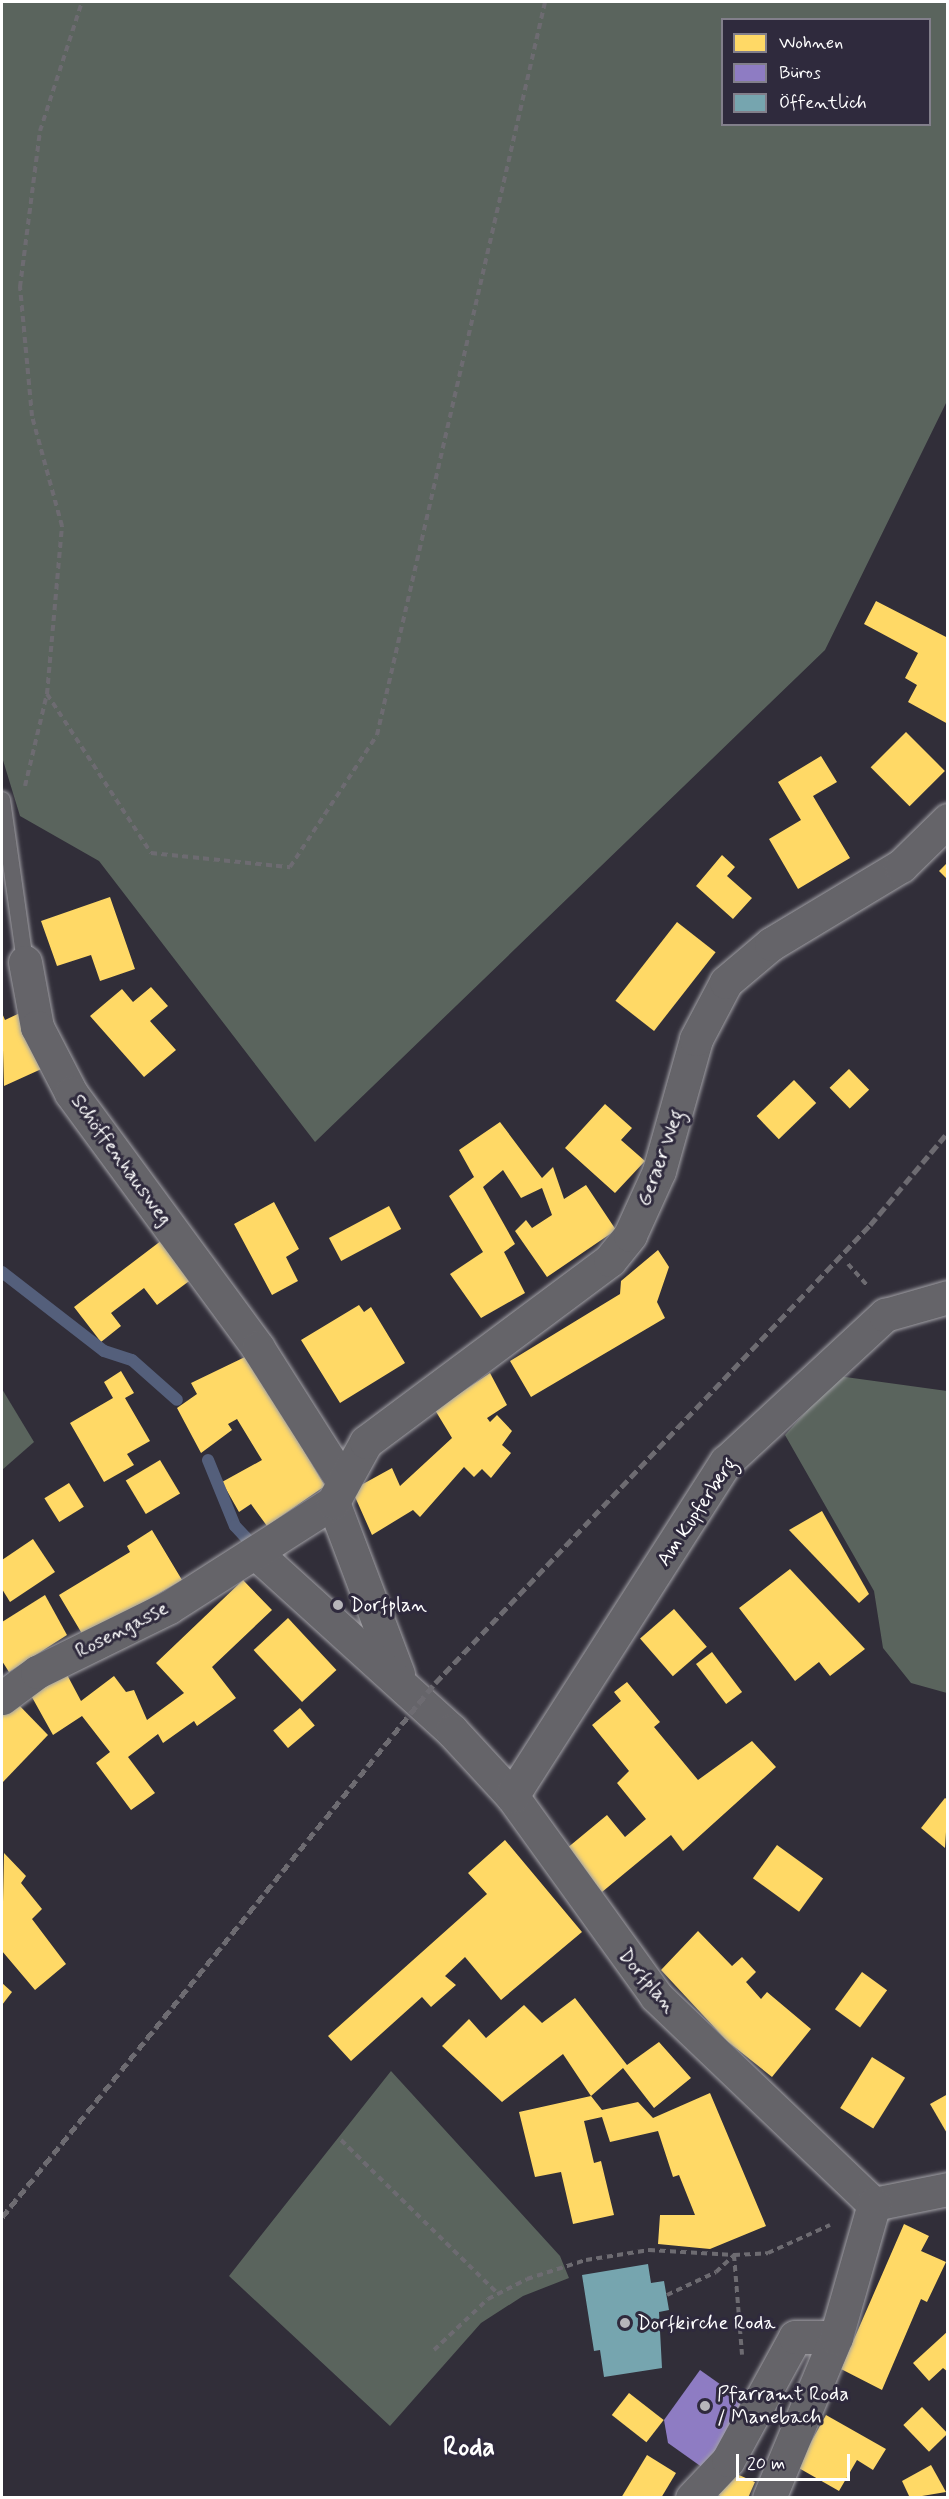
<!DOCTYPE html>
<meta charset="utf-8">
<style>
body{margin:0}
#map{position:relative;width:949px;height:2499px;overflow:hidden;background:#312e39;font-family:Mynerve,sans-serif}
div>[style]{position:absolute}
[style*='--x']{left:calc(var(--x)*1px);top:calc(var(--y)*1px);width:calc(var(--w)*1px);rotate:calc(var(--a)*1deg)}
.green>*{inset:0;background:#5a645d}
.homes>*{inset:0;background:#ffd966;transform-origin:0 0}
.offices>*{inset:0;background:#8e7cc3}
.public>*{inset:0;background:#76a5af}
.stream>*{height:12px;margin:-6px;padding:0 6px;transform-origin:6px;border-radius:6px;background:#545f7b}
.path>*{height:4px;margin-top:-2px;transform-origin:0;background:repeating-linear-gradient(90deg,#6d6b71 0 6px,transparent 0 10.5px)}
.roads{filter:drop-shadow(0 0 2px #a2a1a6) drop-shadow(0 0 2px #a2a1a6)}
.lane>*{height:16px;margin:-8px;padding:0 8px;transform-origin:8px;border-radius:8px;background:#656469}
.street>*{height:33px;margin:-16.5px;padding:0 16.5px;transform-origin:16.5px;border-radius:16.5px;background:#656469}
.rail>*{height:4.5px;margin-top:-2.25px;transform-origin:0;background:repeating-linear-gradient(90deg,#6d6b71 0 9px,transparent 0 13.5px)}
.dots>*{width:16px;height:16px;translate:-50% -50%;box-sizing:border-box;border:3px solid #2f2a3d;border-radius:50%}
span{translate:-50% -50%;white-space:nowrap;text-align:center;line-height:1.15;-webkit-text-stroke:6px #2f2a3d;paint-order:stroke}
.street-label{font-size:20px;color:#fff}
.poi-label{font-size:20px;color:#fff}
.left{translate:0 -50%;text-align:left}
.district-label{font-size:26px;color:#fff;font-weight:700}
.frame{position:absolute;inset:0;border:3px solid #fff;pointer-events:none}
.legend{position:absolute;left:721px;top:18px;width:210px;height:108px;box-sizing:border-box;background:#2f2a3d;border:2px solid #827f8b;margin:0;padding:8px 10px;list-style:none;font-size:18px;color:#fff}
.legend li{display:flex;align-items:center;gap:12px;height:30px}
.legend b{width:30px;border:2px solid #827f8b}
.scale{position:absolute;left:736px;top:2454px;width:114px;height:27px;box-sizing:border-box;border:3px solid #fff;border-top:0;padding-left:8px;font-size:18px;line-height:21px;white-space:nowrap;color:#fff;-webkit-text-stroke:4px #2f2a3d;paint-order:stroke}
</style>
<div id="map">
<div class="green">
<i style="clip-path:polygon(evenodd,2px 2px,947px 2px,947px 401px,825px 650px,315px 1142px,99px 861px,20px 816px,2px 757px,2px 2px,722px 20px,930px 20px,930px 124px,722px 124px,722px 20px)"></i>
<i style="clip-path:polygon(838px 1376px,947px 1391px,947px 1693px,911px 1683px,883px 1648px,874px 1591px,785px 1435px)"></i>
<i style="clip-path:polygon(2px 1389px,34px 1442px,2px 1470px)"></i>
<i style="clip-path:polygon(391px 2071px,560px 2256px,569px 2278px,523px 2296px,481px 2323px,390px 2426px,229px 2276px)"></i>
</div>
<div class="homes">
<i style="clip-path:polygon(876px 601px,948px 638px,948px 724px,908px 702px,917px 685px,905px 678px,918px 653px,864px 624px)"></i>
<i style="left:906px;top:732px;width:55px;height:50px;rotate:45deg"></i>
<i style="clip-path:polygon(821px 756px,837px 782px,813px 796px,850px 858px,798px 889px,769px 839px,801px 820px,778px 782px)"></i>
<i style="clip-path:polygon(722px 855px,735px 867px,727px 876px,752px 898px,733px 919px,696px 886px)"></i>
<i style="clip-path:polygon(948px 862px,948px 880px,939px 871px)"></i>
<i style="clip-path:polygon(110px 897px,135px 969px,100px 981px,91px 955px,57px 966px,41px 921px)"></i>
<i style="left:677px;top:922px;width:49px;height:100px;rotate:38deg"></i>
<i style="clip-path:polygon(151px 987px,168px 1006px,150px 1021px,176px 1050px,144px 1077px,90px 1016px,122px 989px,133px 1002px)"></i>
<i style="clip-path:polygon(22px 1012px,48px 1066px,4px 1086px,2px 1013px,5px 1020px)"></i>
<i style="left:849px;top:1069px;width:29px;height:27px;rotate:46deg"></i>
<i style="left:794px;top:1080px;width:32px;height:52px;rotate:46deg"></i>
<i style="clip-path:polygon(605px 1104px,632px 1128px,621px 1140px,645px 1161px,615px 1193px,565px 1148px)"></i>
<i style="clip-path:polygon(500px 1122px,542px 1178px,553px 1167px,564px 1199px,586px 1185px,616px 1230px,547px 1277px,515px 1231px,526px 1220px,532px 1228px,552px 1215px,542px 1188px,521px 1198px,503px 1170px,483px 1187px,515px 1244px,504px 1252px,525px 1293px,481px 1318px,450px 1274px,483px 1252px,449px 1196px,474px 1177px,459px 1150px)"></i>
<i style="clip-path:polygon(274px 1202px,299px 1249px,286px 1257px,298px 1281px,272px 1295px,234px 1224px)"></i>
<i style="left:389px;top:1206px;width:26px;height:68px;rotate:62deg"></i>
<i style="clip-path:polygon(170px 1234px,200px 1273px,157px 1305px,144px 1288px,111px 1313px,121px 1326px,101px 1342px,74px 1307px)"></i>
<i style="clip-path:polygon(658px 1250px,669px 1267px,657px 1302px,665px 1318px,531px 1397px,510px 1361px,620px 1294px,621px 1281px)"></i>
<i style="clip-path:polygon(359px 1305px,364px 1312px,371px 1307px,405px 1363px,340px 1403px,301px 1340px)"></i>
<i style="clip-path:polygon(247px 1356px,325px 1486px,267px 1526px,251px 1504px,239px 1512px,222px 1482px,262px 1460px,237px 1419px,228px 1424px,232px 1430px,201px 1453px,177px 1408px,197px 1394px,191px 1383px)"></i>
<i style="clip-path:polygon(121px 1371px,134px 1393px,125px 1398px,150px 1441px,127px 1454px,134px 1465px,104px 1482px,70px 1423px,113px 1398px,104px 1382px)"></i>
<i style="clip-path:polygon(490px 1373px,507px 1405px,487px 1418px,490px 1422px,497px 1415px,512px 1431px,502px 1445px,511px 1453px,491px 1478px,482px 1469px,474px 1477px,464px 1467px,420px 1517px,413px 1510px,372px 1535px,352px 1490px,392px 1468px,400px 1486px,452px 1438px,435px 1410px)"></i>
<i style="left:160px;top:1460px;width:39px;height:40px;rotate:59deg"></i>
<i style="left:69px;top:1483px;width:28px;height:29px;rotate:58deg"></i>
<i style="clip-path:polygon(822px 1511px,869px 1594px,859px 1603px,789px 1530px)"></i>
<i style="clip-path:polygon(152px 1530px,182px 1580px,84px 1637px,59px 1595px,130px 1552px,127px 1546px)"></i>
<i style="clip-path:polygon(33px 1539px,55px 1572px,10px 1602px,2px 1589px,2px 1560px)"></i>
<i style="clip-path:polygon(790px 1569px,865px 1649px,830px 1676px,819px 1662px,795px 1681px,739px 1608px)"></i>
<i style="clip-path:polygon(243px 1580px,272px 1610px,212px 1667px,236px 1698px,197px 1726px,194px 1721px,163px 1743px,158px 1734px,128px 1757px,155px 1793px,131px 1810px,96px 1763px,110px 1752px,82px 1716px,53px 1735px,28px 1690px,64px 1669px,81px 1701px,114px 1676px,126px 1692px,134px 1690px,147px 1720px,184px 1693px,156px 1663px)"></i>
<i style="clip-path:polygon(45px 1595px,67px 1635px,9px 1672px,2px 1661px,2px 1622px)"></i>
<i style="left:674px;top:1609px;width:50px;height:45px;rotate:49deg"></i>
<i style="left:288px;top:1618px;width:71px;height:47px;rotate:47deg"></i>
<i style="left:712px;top:1652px;width:50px;height:20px;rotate:53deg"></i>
<i style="clip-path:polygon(627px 1682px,660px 1722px,654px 1727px,698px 1780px,752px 1741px,776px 1767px,683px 1851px,671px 1835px,602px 1892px,566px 1849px,607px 1815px,625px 1837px,646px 1819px,617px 1783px,629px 1771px,592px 1725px,621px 1701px,614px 1692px)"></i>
<i style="clip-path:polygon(15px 1701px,48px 1735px,2px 1783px,2px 1712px)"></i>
<i style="left:300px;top:1708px;width:23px;height:35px;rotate:50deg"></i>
<i style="clip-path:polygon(945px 1798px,948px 1800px,945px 1848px,921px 1828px)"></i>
<i style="clip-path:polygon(505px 1840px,582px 1932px,501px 2000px,465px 1957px,445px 1976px,456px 1985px,431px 2007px,422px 1997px,351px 2061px,328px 2036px,487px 1894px,468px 1873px)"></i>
<i style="left:777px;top:1845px;width:57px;height:41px;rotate:36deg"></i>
<i style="clip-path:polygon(4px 1853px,26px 1876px,21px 1883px,42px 1909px,32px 1919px,66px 1964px,35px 1990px,2px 1951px)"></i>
<i style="clip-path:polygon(698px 1931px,732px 1966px,742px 1957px,756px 1972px,746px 1982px,761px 1999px,767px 1992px,811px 2029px,772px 2077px,727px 2041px,661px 1970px)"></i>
<i style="left:862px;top:1972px;width:31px;height:46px;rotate:36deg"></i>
<i style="clip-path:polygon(2px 1983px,12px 1992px,2px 2005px)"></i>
<i style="clip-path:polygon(575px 1998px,627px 2065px,659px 2042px,691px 2078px,654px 2108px,623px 2068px,591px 2096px,563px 2054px,502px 2102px,442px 2046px,469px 2019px,486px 2038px,524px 2005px,542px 2023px)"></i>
<i style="left:872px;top:2057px;width:39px;height:60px;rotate:32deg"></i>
<i style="clip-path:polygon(710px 2093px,766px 2226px,710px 2249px,658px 2244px,660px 2215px,695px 2215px,679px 2175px,673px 2177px,658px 2131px,610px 2142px,602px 2117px,584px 2121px,594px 2163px,601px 2161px,614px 2215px,573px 2224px,561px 2172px,535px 2177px,519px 2112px,591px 2096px,602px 2110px,638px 2102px,653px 2118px)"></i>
<i style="clip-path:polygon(948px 2094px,948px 2135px,930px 2104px)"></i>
<i style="clip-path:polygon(904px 2224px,929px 2236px,921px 2251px,946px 2262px,927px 2302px,921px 2299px,882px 2390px,841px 2369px)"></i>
<i style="clip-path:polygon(948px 2331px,948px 2372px,943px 2368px,929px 2381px,913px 2363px)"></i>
<i style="left:629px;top:2393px;width:44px;height:28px;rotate:38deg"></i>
<i style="left:922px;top:2407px;width:37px;height:26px;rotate:46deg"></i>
<i style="clip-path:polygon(826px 2415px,886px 2449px,873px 2470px,857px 2460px,839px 2491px,797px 2467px)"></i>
<i style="clip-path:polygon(647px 2455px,676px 2473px,661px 2498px,621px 2498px)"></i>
<i style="clip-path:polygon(931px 2465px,946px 2492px,910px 2498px,902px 2481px)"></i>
<i style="clip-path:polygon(732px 2472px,755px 2482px,748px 2498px,723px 2498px,711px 2490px)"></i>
</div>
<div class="offices">
<i style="clip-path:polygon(700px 2370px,751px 2406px,706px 2470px,668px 2443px,664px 2420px)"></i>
</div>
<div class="public">
<i style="clip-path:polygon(648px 2264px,651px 2283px,664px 2281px,669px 2310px,659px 2312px,662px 2368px,604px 2377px,600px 2350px,594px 2351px,582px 2275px)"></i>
</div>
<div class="stream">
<i style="--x:2;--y:1272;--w:129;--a:37.8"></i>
<i style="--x:104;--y:1351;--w:29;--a:18"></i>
<i style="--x:132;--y:1360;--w:60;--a:41.6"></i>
<i style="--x:208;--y:1460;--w:71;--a:67.8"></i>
<i style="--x:235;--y:1526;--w:19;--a:47"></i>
</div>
<div class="path">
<i style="--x:47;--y:694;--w:190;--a:56.8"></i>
<i style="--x:151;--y:853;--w:140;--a:5.8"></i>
<i style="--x:290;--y:867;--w:158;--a:-56.6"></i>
<i style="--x:377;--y:735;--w:752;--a:-77.09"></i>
<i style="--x:25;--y:786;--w:95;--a:-76.6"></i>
<i style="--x:47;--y:694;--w:169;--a:-84.9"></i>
<i style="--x:62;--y:526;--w:114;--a:-105.3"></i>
<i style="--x:32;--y:416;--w:130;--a:-95.3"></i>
<i style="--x:20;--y:287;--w:157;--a:-82.7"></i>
<i style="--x:40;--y:131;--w:136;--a:-72"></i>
<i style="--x:848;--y:1264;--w:30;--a:48"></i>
<i style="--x:341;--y:2140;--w:220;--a:44.4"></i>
<i style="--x:667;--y:2295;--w:54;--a:-25.1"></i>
<i style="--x:716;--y:2272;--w:25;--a:-43"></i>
<i style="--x:734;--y:2255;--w:34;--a:-3"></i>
<i style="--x:768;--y:2253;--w:68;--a:-24.3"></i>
<i style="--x:434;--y:2350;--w:74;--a:-43.4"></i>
<i style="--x:488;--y:2299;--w:44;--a:-27.1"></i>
<i style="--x:527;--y:2279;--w:62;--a:-17.9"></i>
<i style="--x:586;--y:2260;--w:64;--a:-9"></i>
<i style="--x:649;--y:2250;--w:85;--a:3.4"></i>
<i style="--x:734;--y:2255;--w:100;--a:85.4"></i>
</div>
<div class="roads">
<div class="lane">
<i style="--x:2;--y:800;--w:164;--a:81.9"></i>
</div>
<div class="street">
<i style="--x:25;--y:962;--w:66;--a:79.5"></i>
<i style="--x:37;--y:1027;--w:74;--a:62.7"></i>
<i style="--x:71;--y:1093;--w:316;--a:53.7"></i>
<i style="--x:258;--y:1348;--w:155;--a:57.6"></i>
<i style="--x:333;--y:1502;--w:184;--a:69.3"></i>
<i style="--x:257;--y:1554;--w:263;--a:42.2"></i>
<i style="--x:452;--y:1731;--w:88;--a:47.3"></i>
<i style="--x:512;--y:1796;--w:246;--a:54.2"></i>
<i style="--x:656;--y:1996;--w:301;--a:43.7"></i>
<i style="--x:2;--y:1698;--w:44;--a:-36.6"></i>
<i style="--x:37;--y:1672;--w:147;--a:-26.2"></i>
<i style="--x:169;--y:1607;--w:195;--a:-32.6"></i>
<i style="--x:333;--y:1502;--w:68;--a:-61.2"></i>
<i style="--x:366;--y:1442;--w:304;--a:-36.7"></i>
<i style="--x:610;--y:1260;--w:32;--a:-51"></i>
<i style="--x:630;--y:1235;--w:70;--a:-65.6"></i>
<i style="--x:659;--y:1171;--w:137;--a:-74.3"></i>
<i style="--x:696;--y:1039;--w:64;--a:-62.2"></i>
<i style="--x:726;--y:982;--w:59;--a:-40.2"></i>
<i style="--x:771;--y:944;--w:152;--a:-31"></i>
<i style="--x:901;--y:866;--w:66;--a:-44.4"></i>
<i style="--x:512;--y:1796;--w:397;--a:-57.4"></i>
<i style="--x:726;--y:1462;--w:217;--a:-42.8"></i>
<i style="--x:885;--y:1315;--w:66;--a:-15.9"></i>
<i style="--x:874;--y:2204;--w:76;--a:-11.5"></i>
<i style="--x:692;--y:2498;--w:52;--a:-46.5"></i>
<i style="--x:728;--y:2460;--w:140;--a:-61.4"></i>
<i style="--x:795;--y:2337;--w:41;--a:0"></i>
<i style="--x:769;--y:2498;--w:174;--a:-67.4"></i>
<i style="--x:836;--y:2337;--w:138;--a:-74.1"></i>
</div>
</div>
<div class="rail">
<i style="--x:2;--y:2217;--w:687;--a:-50.96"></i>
<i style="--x:435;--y:1683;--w:632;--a:-46.48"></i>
<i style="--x:870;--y:1225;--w:121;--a:-50"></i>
</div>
<div class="dots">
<i style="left:338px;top:1605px;background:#b7b6ba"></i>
<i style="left:625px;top:2323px;background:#b7b6ba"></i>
<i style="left:705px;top:2406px;background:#b7b6ba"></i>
</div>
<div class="street-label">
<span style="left:661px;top:1158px;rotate:-70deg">Geraer Weg</span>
<span style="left:121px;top:1160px;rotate:54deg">Schöffenhausweg</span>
<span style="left:697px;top:1512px;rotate:-56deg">Am Kupferberg</span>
<span style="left:122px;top:1630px;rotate:-27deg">Rosengasse</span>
<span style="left:647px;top:1981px;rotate:50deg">Dorfplan</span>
</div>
<div class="poi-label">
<span class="left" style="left:350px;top:1605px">Dorfplan</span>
<span class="left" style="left:637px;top:2323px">Dorfkirche Roda</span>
<span class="left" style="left:717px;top:2406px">Pfarramt Roda<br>/ Manebach</span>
</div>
<div class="district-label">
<span style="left:469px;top:2449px">Roda</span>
</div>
<div class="frame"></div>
<ul class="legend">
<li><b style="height:16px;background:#ffd966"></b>Wohnen</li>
<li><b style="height:16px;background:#8e7cc3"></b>Büros</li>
<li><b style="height:16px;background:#76a5af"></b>Öffentlich</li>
</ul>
<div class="scale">20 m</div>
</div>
